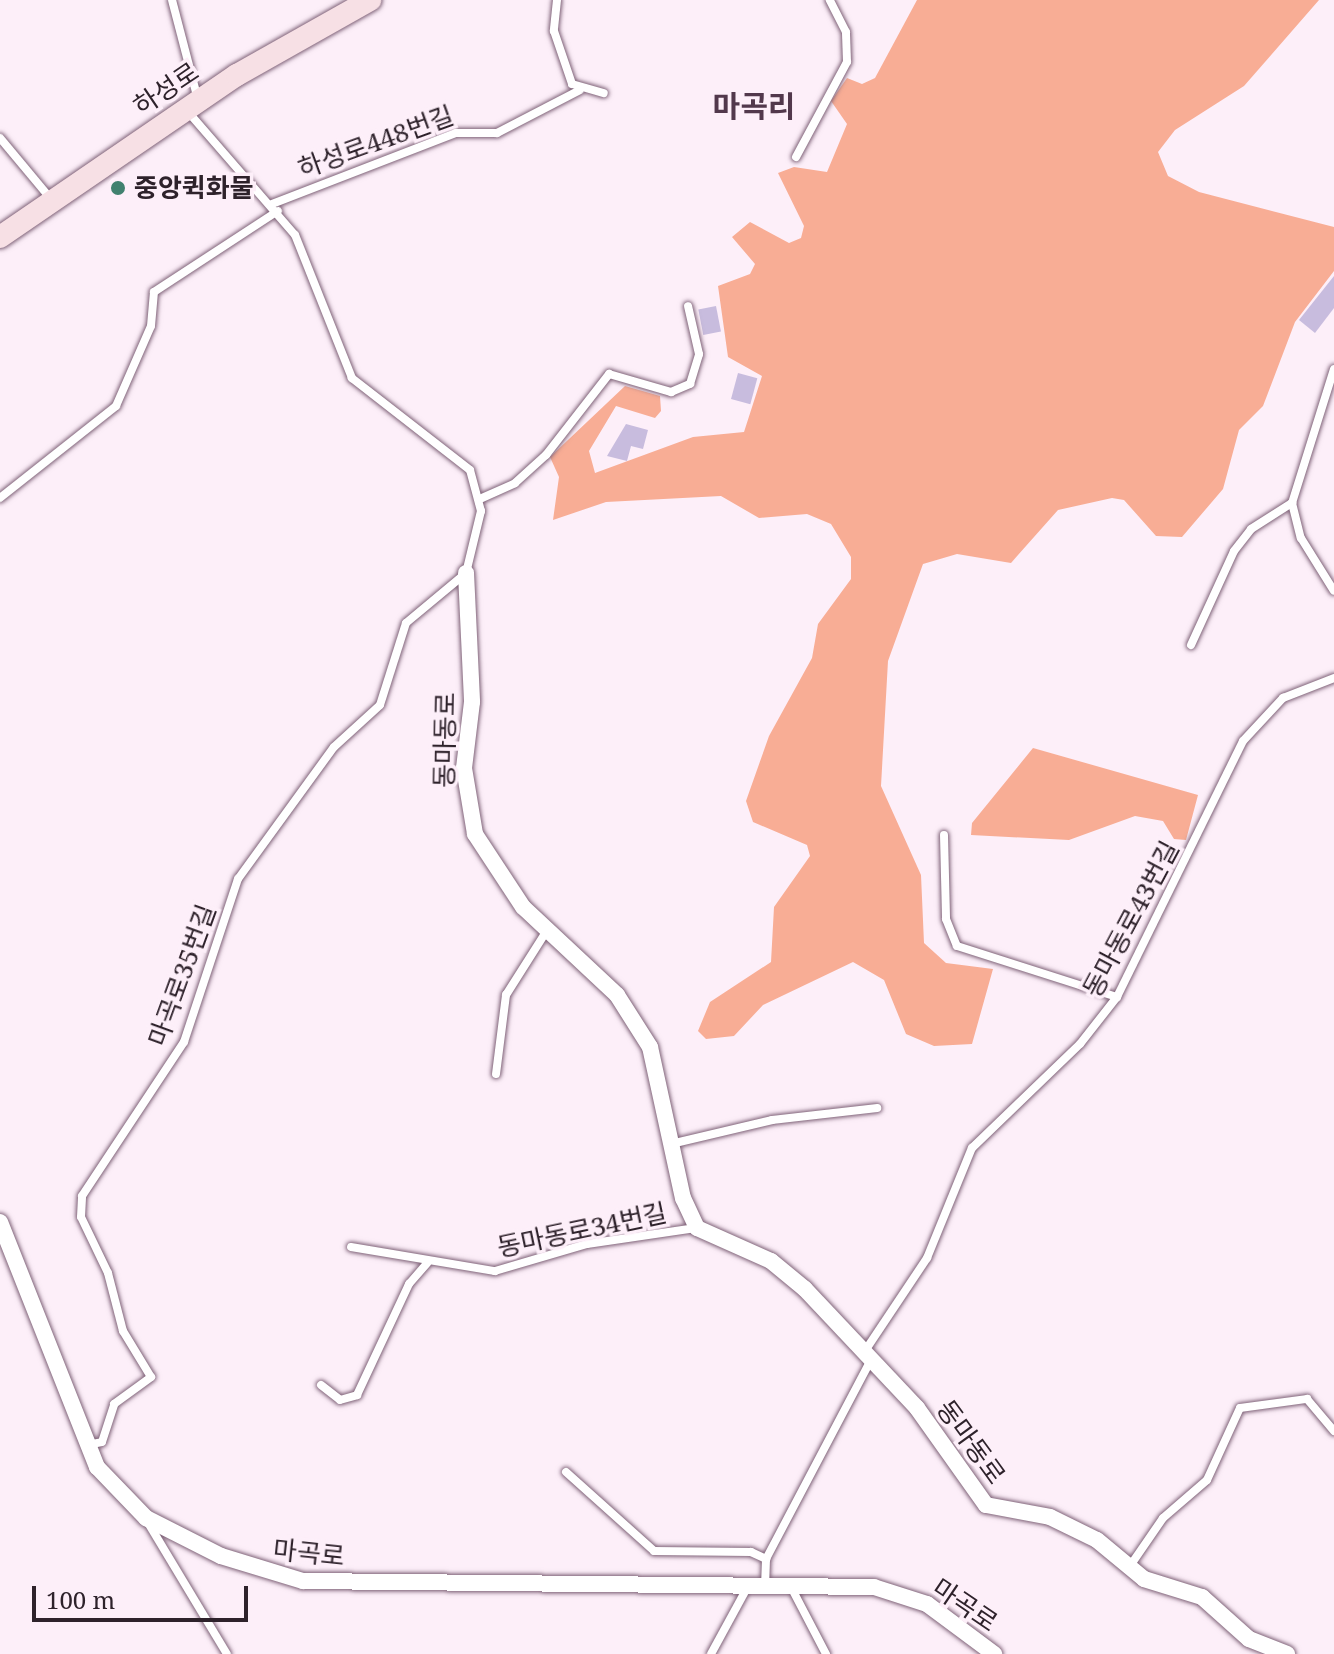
<!DOCTYPE html>
<meta charset="utf-8">
<style>
body{margin:0}
#map{position:relative;width:1334px;height:1654px;overflow:hidden;background:#fdeff9;font-family:"Noto Serif","Noto Sans KR",serif}
div>[style]{position:absolute}
[style*='--x']{left:calc(var(--x)*1px);top:calc(var(--y)*1px);width:calc(var(--w)*1px);rotate:calc(var(--a)*1deg)}
.forest>*{inset:0;background:#f8ad95}
.building>*{inset:0;background:#c8bcde;transform-origin:0 0}
.roads{filter:drop-shadow(0 0 2px #7f6278) drop-shadow(0 0 2px #7f6278)}
.lane>*{height:8px;margin:-4px;padding:0 4px;transform-origin:4px;border-radius:4px;background:#fff}
.street>*{height:16px;margin:-8px;padding:0 8px;transform-origin:8px;border-radius:8px;background:#fff}
.secondary>*{height:22px;margin:-11px;padding:0 11px;transform-origin:11px;border-radius:11px;background:#f7e0e5}
.dots>*{width:22px;height:22px;translate:-50% -50%;box-sizing:border-box;border:4px solid #fdeff9;border-radius:50%}
span{translate:-50% -50%;white-space:nowrap;text-align:center;line-height:1.15;-webkit-text-stroke:7px #fdeff9;paint-order:stroke}
.street-label{font-size:26px;color:#2e222b}
.poi-label{font-size:26px;color:#2e222b;font-weight:700}
.left{translate:0 -50%;text-align:left}
.quarter-label{font-size:30px;color:#52384c;font-weight:700}
.scale{position:absolute;left:32px;top:1586px;width:216px;height:36px;box-sizing:border-box;border:4px solid #2e222b;border-top:0;padding-left:10px;font-size:24px;line-height:28px;white-space:nowrap;color:#2e222b;-webkit-text-stroke:6px #fdeff9;paint-order:stroke}
</style>
<div id="map">
<div class="forest">
<i style="clip-path:polygon(917px 0,1319px 0,1244px 86px,1175px 130px,1158px 152px,1168px 176px,1199px 192px,1334px 227px,1334px 271px,1295px 322px,1263px 406px,1239px 430px,1223px 489px,1182px 537px,1156px 536px,1124px 500px,1112px 498px,1058px 510px,1011px 563px,957px 554px,923px 564px,888px 661px,881px 786px,921px 875px,924px 943px,946px 963px,993px 969px,972px 1044px,934px 1046px,906px 1034px,884px 980px,853px 962px,763px 1005px,734px 1036px,706px 1039px,698px 1031px,710px 1002px,771px 962px,774px 907px,810px 856px,807px 845px,753px 822px,746px 801px,769px 736px,812px 658px,818px 624px,851px 579px,851px 557px,831px 524px,807px 514px,759px 518px,721px 496px,606px 502px,553px 520px,559px 477px,550px 457px,625px 386px,660px 396px,661px 411px,655px 418px,616px 406px,589px 451px,595px 473px,693px 437px,744px 432px,762px 376px,728px 357px,718px 286px,750px 274px,755px 264px,732px 237px,750px 222px,789px 243px,801px 238px,804px 226px,778px 173px,794px 167px,827px 172px,847px 124px,831px 101px,847px 78px,862px 84px,875px 78px)"></i>
<i style="clip-path:polygon(1033px 748px,1198px 795px,1186px 840px,1174px 839px,1163px 821px,1135px 816px,1069px 840px,971px 835px,972px 823px)"></i>
</div>
<div class="building">
<i style="clip-path:polygon(1334px 276px,1334px 308px,1315px 333px,1299px 320px)"></i>
<i style="left:716px;top:306px;width:26px;height:18px;rotate:79deg"></i>
<i style="left:738px;top:373px;width:20px;height:27px;rotate:15deg"></i>
<i style="clip-path:polygon(626px 424px,648px 430px,643px 449px,631px 446px,627px 461px,607px 456px)"></i>
</div>
<div class="roads">
<div class="lane">
<i style="--x:172;--y:0;--w:103;--a:75.4"></i>
<i style="--x:557;--y:0;--w:31;--a:96"></i>
<i style="--x:554;--y:31;--w:56;--a:71.2"></i>
<i style="--x:572;--y:84;--w:33;--a:16"></i>
<i style="--x:0;--y:138;--w:80;--a:50.1"></i>
<i style="--x:796;--y:157;--w:108;--a:-61.8"></i>
<i style="--x:847;--y:62;--w:30;--a:-92"></i>
<i style="--x:846;--y:32;--w:36;--a:-117"></i>
<i style="--x:272;--y:204;--w:197;--a:-21.1"></i>
<i style="--x:456;--y:133;--w:41;--a:0"></i>
<i style="--x:497;--y:133;--w:93;--a:-27.4"></i>
<i style="--x:1334;--y:369;--w:140;--a:107.4"></i>
<i style="--x:1292;--y:503;--w:36;--a:76"></i>
<i style="--x:1301;--y:538;--w:62;--a:58.1"></i>
<i style="--x:0;--y:498;--w:148;--a:-38.4"></i>
<i style="--x:116;--y:406;--w:87;--a:-66.4"></i>
<i style="--x:151;--y:326;--w:34;--a:-85"></i>
<i style="--x:154;--y:292;--w:148;--a:-33.2"></i>
<i style="--x:482;--y:498;--w:36;--a:-24"></i>
<i style="--x:515;--y:483;--w:42;--a:-42.1"></i>
<i style="--x:546;--y:455;--w:103;--a:-52.1"></i>
<i style="--x:609;--y:374;--w:65;--a:16.2"></i>
<i style="--x:671;--y:392;--w:21;--a:-23"></i>
<i style="--x:690;--y:384;--w:31;--a:-73"></i>
<i style="--x:699;--y:354;--w:49;--a:-102.9"></i>
<i style="--x:1191;--y:645;--w:103;--a:-65.4"></i>
<i style="--x:1234;--y:551;--w:28;--a:-52"></i>
<i style="--x:1251;--y:529;--w:49;--a:-32.4"></i>
<i style="--x:944;--y:835;--w:84;--a:88.6"></i>
<i style="--x:946;--y:919;--w:29;--a:68"></i>
<i style="--x:957;--y:946;--w:168;--a:17.7"></i>
<i style="--x:496;--y:1074;--w:80;--a:-82.8"></i>
<i style="--x:506;--y:995;--w:75;--a:-57.6"></i>
<i style="--x:675;--y:1143;--w:100;--a:-13.3"></i>
<i style="--x:772;--y:1120;--w:106;--a:-6.5"></i>
<i style="--x:351;--y:1247;--w:146;--a:9.5"></i>
<i style="--x:495;--y:1271;--w:96;--a:-16.4"></i>
<i style="--x:587;--y:1244;--w:110;--a:-8.4"></i>
<i style="--x:865;--y:1351;--w:112;--a:-56.3"></i>
<i style="--x:927;--y:1258;--w:119;--a:-67.8"></i>
<i style="--x:972;--y:1148;--w:150;--a:-43.9"></i>
<i style="--x:1080;--y:1044;--w:60;--a:-51.8"></i>
<i style="--x:1117;--y:997;--w:285;--a:-63.8"></i>
<i style="--x:1243;--y:741;--w:59;--a:-47.1"></i>
<i style="--x:1283;--y:698;--w:55;--a:-21.4"></i>
<i style="--x:321;--y:1385;--w:24;--a:38"></i>
<i style="--x:340;--y:1400;--w:18;--a:-16"></i>
<i style="--x:357;--y:1395;--w:123;--a:-64.9"></i>
<i style="--x:409;--y:1284;--w:28;--a:-49"></i>
<i style="--x:87;--y:1445;--w:15;--a:-11"></i>
<i style="--x:102;--y:1442;--w:40;--a:-72"></i>
<i style="--x:114;--y:1404;--w:46;--a:-36.1"></i>
<i style="--x:151;--y:1377;--w:54;--a:-121.3"></i>
<i style="--x:123;--y:1331;--w:60;--a:-104.5"></i>
<i style="--x:108;--y:1273;--w:62;--a:-115.7"></i>
<i style="--x:81;--y:1217;--w:21;--a:-87"></i>
<i style="--x:82;--y:1196;--w:185;--a:-56.5"></i>
<i style="--x:184;--y:1042;--w:172;--a:-71.7"></i>
<i style="--x:238;--y:879;--w:163;--a:-54"></i>
<i style="--x:334;--y:747;--w:62;--a:-42.4"></i>
<i style="--x:380;--y:705;--w:86;--a:-72.4"></i>
<i style="--x:406;--y:623;--w:78;--a:-39.8"></i>
<i style="--x:466;--y:573;--w:64;--a:-76.4"></i>
<i style="--x:481;--y:511;--w:42;--a:-105"></i>
<i style="--x:470;--y:470;--w:150;--a:-142.1"></i>
<i style="--x:352;--y:378;--w:154;--a:-111.7"></i>
<i style="--x:295;--y:235;--w:163;--a:-131"></i>
<i style="--x:566;--y:1472;--w:118;--a:41.9"></i>
<i style="--x:654;--y:1551;--w:97;--a:0.6"></i>
<i style="--x:751;--y:1552;--w:17;--a:25"></i>
<i style="--x:766;--y:1559;--w:23;--a:92"></i>
<i style="--x:147;--y:1521;--w:155;--a:59"></i>
<i style="--x:766;--y:1559;--w:225;--a:-62.2"></i>
<i style="--x:1130;--y:1566;--w:58;--a:-55.5"></i>
<i style="--x:1163;--y:1518;--w:58;--a:-40.8"></i>
<i style="--x:1207;--y:1480;--w:79;--a:-65.4"></i>
<i style="--x:1240;--y:1408;--w:68;--a:-7.7"></i>
<i style="--x:1307;--y:1399;--w:42;--a:49.8"></i>
<i style="--x:791;--y:1587;--w:76;--a:62.4"></i>
<i style="--x:711;--y:1654;--w:77;--a:-61.4"></i>
</div>
<div class="street">
<i style="--x:466;--y:573;--w:129;--a:87.3"></i>
<i style="--x:472;--y:702;--w:66;--a:96.9"></i>
<i style="--x:464;--y:768;--w:67;--a:80.5"></i>
<i style="--x:475;--y:834;--w:87;--a:56.7"></i>
<i style="--x:523;--y:907;--w:129;--a:43.1"></i>
<i style="--x:617;--y:995;--w:62;--a:57.6"></i>
<i style="--x:650;--y:1047;--w:155;--a:77.7"></i>
<i style="--x:683;--y:1198;--w:33;--a:65"></i>
<i style="--x:697;--y:1228;--w:81;--a:24"></i>
<i style="--x:771;--y:1261;--w:44;--a:39.5"></i>
<i style="--x:805;--y:1289;--w:163;--a:46.7"></i>
<i style="--x:917;--y:1408;--w:119;--a:54.6"></i>
<i style="--x:986;--y:1505;--w:65;--a:10.6"></i>
<i style="--x:1050;--y:1517;--w:52;--a:26.1"></i>
<i style="--x:1097;--y:1540;--w:61;--a:39.7"></i>
<i style="--x:1144;--y:1579;--w:61;--a:17.2"></i>
<i style="--x:1202;--y:1597;--w:63;--a:41.8"></i>
<i style="--x:1249;--y:1639;--w:41;--a:21.5"></i>
<i style="--x:0;--y:1222;--w:264;--a:68.4"></i>
<i style="--x:97;--y:1467;--w:71;--a:46.1"></i>
<i style="--x:146;--y:1518;--w:84;--a:26.9"></i>
<i style="--x:221;--y:1556;--w:86;--a:17"></i>
<i style="--x:303;--y:1581;--w:571;--a:0.6"></i>
<i style="--x:874;--y:1587;--w:56;--a:17.8"></i>
<i style="--x:927;--y:1604;--w:84;--a:36.7"></i>
</div>
<div class="secondary">
<i style="--x:0;--y:237;--w:287;--a:-34.4"></i>
<i style="--x:237;--y:75;--w:153;--a:-29.4"></i>
</div>
</div>
<div class="dots">
<i style="left:118px;top:188px;background:#41816f"></i>
</div>
<div class="street-label">
<span style="left:166px;top:89px;rotate:-34deg">하성로</span>
<span style="left:376px;top:142px;rotate:-20deg">하성로448번길</span>
<span style="left:445px;top:740px;rotate:-89deg">동마동로</span>
<span style="left:1131px;top:919px;rotate:-62deg">동마동로43번길</span>
<span style="left:182px;top:975px;rotate:-70deg">마곡로35번길</span>
<span style="left:582px;top:1230px;rotate:-12deg">동마동로34번길</span>
<span style="left:971px;top:1442px;rotate:54deg">동마동로</span>
<span style="left:309px;top:1553px;rotate:6deg">마곡로</span>
<span style="left:965px;top:1605px;rotate:34deg">마곡로</span>
</div>
<div class="poi-label">
<span class="left" style="left:134px;top:188px">중앙퀵화물</span>
</div>
<div class="quarter-label">
<span style="left:754px;top:106px">마곡리</span>
</div>
<div class="scale">100 m</div>
</div>
